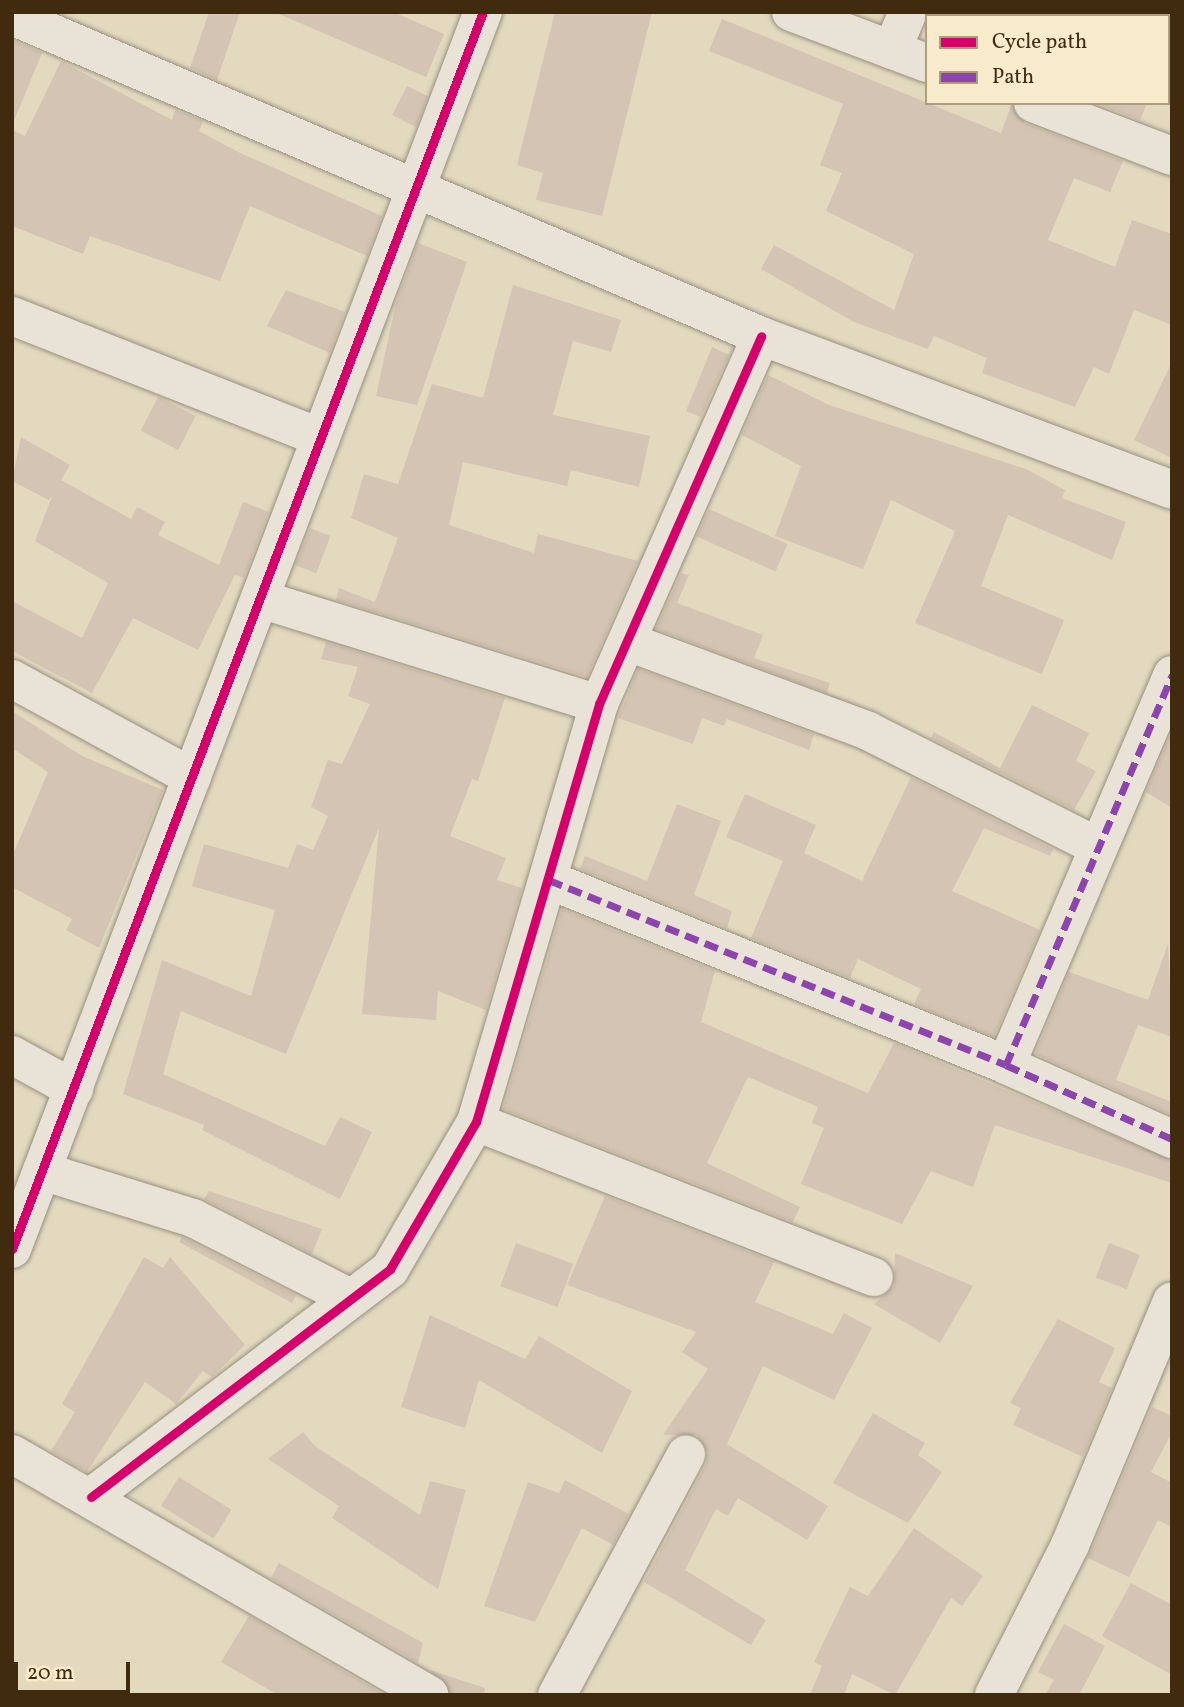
<!DOCTYPE html>
<style>
body{margin:0}
#map{position:relative;width:1184px;height:1707px;overflow:hidden;background:#e3d9bf;font-family:Vollkorn,serif}
div>[style]{position:absolute}
[style*='--x']{left:calc(var(--x)*1px);top:calc(var(--y)*1px);width:calc(var(--w)*1px);rotate:calc(var(--a)*1deg)}
.building>*{inset:0;background:#d4c4b3;transform-origin:0 0}
.roads{filter:drop-shadow(0 0 2px #98907e) drop-shadow(0 0 2px #98907e)}
.minor>*{height:38px;margin:-19px;padding:0 19px;transform-origin:19px;border-radius:19px;background:#e8e3d6}
.quiet>*{height:7px;margin-top:-3.5px;transform-origin:0;background:repeating-linear-gradient(90deg,#8e44ad 0 14px,transparent 0 21px)}
.cycleway>*{height:9px;margin:-4.5px;padding:0 4.5px;transform-origin:4.5px;border-radius:4.5px;background:#d6006c}
span{translate:-50% -50%;white-space:nowrap;text-align:center;line-height:1.15;-webkit-text-stroke:5px #f7ebcc;paint-order:stroke}
.frame{position:absolute;inset:0;border:14px solid #402b0f;pointer-events:none}
.legend{position:absolute;left:925px;top:14px;width:245px;height:91px;box-sizing:border-box;background:#f7ebcc;border:2px solid #ae9e80;margin:0;padding:9px 12px;list-style:none;font-size:21px;color:#402b0f}
.legend li{display:flex;align-items:center;gap:14px;height:35px}
.legend b{width:35px;border:2px solid #ae9e80}
.scale{position:absolute;left:14px;top:1662px;width:116px;height:32px;box-sizing:border-box;border:4px solid #402b0f;border-top:0;padding-left:9px;font-size:21px;line-height:24px;white-space:nowrap;color:#402b0f;-webkit-text-stroke:5px #f7ebcc;paint-order:stroke}
</style>
<div id="map">
<div class="building">
<i style="clip-path:polygon(209px 12px,240px 12px,217px 80px,190px 68px)"></i>
<i style="clip-path:polygon(274px 12px,393px 12px,444px 34px,426px 77px)"></i>
<i style="clip-path:polygon(555px 12px,652px 12px,602px 216px,536px 200px,543px 173px,517px 165px)"></i>
<i style="clip-path:polygon(722px 19px,1001px 133px,1012px 103px,1025px 123px,1123px 161px,1110px 192px,1074px 178px,1048px 240px,1115px 267px,1132px 220px,1172px 234px,1172px 325px,1134px 310px,1109px 374px,1094px 367px,1075px 407px,982px 373px,987px 358px,934px 336px,928px 349px,854px 322px,761px 269px,774px 245px,894px 310px,914px 254px,826px 211px,842px 173px,820px 165px,843px 104px,709px 51px)"></i>
<i style="clip-path:polygon(12px 40px,42px 53px,13px 123px,12px 123px)"></i>
<i style="clip-path:polygon(61px 61px,172px 120px,175px 110px,203px 121px,199px 131px,238px 152px,382px 216px,367px 256px,250px 206px,220px 281px,90px 236px,83px 254px,12px 226px,12px 130px,25px 136px)"></i>
<i style="clip-path:polygon(407px 86px,428px 96px,416px 127px,392px 115px)"></i>
<i style="clip-path:polygon(1095px 103px,1147px 103px,1140px 120px)"></i>
<i style="clip-path:polygon(418px 243px,467px 262px,417px 405px,376px 396px,396px 303px)"></i>
<i style="clip-path:polygon(513px 285px,621px 320px,611px 352px,573px 341px,553px 415px,650px 436px,639px 487px,571px 470px,567px 486px,463px 462px,449px 525px,534px 553px,538px 534px,638px 561px,587px 677px,336px 600px,339px 588px,375px 602px,398px 538px,351px 518px,364px 474px,398px 484px,432px 384px,483px 398px)"></i>
<i style="clip-path:polygon(286px 290px,345px 312px,330px 353px,267px 326px)"></i>
<i style="clip-path:polygon(712px 347px,729px 355px,701px 417px,686px 411px)"></i>
<i style="clip-path:polygon(1172px 362px,1172px 458px,1134px 440px)"></i>
<i style="clip-path:polygon(768px 375px,829px 405px,1026px 469px,1065px 490px,1062px 498px,1126px 522px,1112px 560px,1008px 515px,981px 586px,1064px 620px,1042px 674px,915px 623px,955px 531px,891px 500px,863px 569px,775px 536px,801px 466px,742px 435px)"></i>
<i style="left:158px;top:397px;width:42px;height:38px;rotate:27deg"></i>
<i style="clip-path:polygon(21px 437px,70px 465px,61px 480px,131px 519px,137px 507px,165px 522px,158px 535px,219px 565px,243px 502px,269px 512px,244px 578px,235px 575px,198px 650px,133px 618px,92px 693px,12px 651px,12px 601px,82px 638px,108px 583px,35px 541px,52px 496px,49px 500px,12px 481px)"></i>
<i style="left:709px;top:509px;width:86px;height:30px;rotate:24deg"></i>
<i style="left:310px;top:528px;width:22px;height:40px;rotate:21deg"></i>
<i style="clip-path:polygon(681px 573px,689px 575px,677px 603px,763px 635px,754px 658px,830px 683px,827px 693px,656px 629px)"></i>
<i style="clip-path:polygon(326px 642px,505px 698px,478px 781px,472px 779px,450px 836px,506px 858px,497px 880px,522px 888px,486px 1010px,438px 991px,436px 1020px,362px 1014px,379px 828px,286px 1054px,181px 1011px,163px 1074px,325px 1146px,340px 1117px,372px 1132px,340px 1199px,202px 1130px,204px 1125px,123px 1094px,162px 960px,251px 996px,275px 910px,192px 886px,204px 844px,288px 868px,297px 844px,313px 850px,328px 816px,311px 807px,328px 760px,342px 764px,370px 704px,348px 696px,358px 667px,321px 659px)"></i>
<i style="clip-path:polygon(638px 669px,814px 734px,809px 750px,727px 719px,724px 726px,702px 718px,693px 744px,618px 718px)"></i>
<i style="clip-path:polygon(1032px 705px,1089px 733px,1076px 761px,1096px 771px,1074px 810px,931px 738px,934px 732px,1000px 768px)"></i>
<i style="clip-path:polygon(12px 711px,82px 756px,163px 790px,99px 948px,66px 930px,72px 919px,12px 887px,12px 857px,48px 772px,12px 748px)"></i>
<i style="clip-path:polygon(1172px 731px,1172px 808px,1146px 792px)"></i>
<i style="clip-path:polygon(911px 777px,1053px 849px,1050px 856px,984px 828px,952px 891px,1040px 930px,994px 1037px,914px 1004px,921px 989px,858px 959px,850px 978px,751px 938px,783px 861px,726px 837px,745px 794px,816px 825px,804px 853px,862px 881px)"></i>
<i style="clip-path:polygon(677px 804px,721px 821px,694px 895px,732px 911px,727px 928px,580px 869px,585px 856px,647px 881px)"></i>
<i style="clip-path:polygon(562px 909px,715px 971px,701px 1022px,868px 1093px,894px 1043px,1172px 1160px,1172px 1183px,995px 1125px,973px 1187px,931px 1171px,902px 1224px,801px 1184px,824px 1128px,812px 1123px,818px 1107px,748px 1077px,707px 1163px,800px 1207px,793px 1222px,503px 1109px)"></i>
<i style="clip-path:polygon(1168px 944px,1172px 1037px,1138px 1025px,1144px 1010px,1116px 1080px,1172px 1102px,1172px 1115px,1035px 1054px,1069px 972px,1148px 1000px)"></i>
<i style="clip-path:polygon(209px 1191px,322px 1229px,312px 1254px,204px 1199px)"></i>
<i style="clip-path:polygon(605px 1196px,774px 1262px,755px 1302px,833px 1334px,844px 1313px,872px 1328px,834px 1400px,763px 1366px,727px 1444px,828px 1506px,807px 1540px,738px 1498px,728px 1516px,716px 1509px,685px 1570px,766px 1620px,751px 1645px,644px 1582px,706px 1464px,708px 1453px,697px 1435px,663px 1435px,708px 1369px,682px 1352px,696px 1332px,567px 1285px)"></i>
<i style="clip-path:polygon(182px 1237px,296px 1295px,292px 1303px,179px 1242px)"></i>
<i style="left:516px;top:1243px;width:61px;height:46px;rotate:20deg"></i>
<i style="left:1109px;top:1243px;width:33px;height:37px;rotate:21deg"></i>
<i style="clip-path:polygon(895px 1253px,973px 1286px,940px 1343px,874px 1304px,894px 1286px)"></i>
<i style="clip-path:polygon(144px 1257px,163px 1268px,170px 1257px,245px 1345px,212px 1377px,203px 1371px,176px 1404px,145px 1382px,87px 1472px,51px 1451px,75px 1412px,62px 1404px)"></i>
<i style="clip-path:polygon(430px 1315px,525px 1359px,539px 1336px,632px 1391px,602px 1453px,479px 1380px,465px 1428px,401px 1407px)"></i>
<i style="clip-path:polygon(1058px 1319px,1115px 1348px,1099px 1382px,1112px 1388px,1083px 1457px,1013px 1425px,1021px 1408px,1010px 1403px)"></i>
<i style="clip-path:polygon(1152px 1407px,1172px 1416px,1172px 1432px,1151px 1472px,1172px 1483px,1172px 1527px,1158px 1520px,1129px 1577px,1088px 1558px)"></i>
<i style="clip-path:polygon(873px 1413px,925px 1443px,918px 1455px,942px 1472px,908px 1523px,833px 1483px)"></i>
<i style="clip-path:polygon(303px 1432px,315px 1446px,420px 1515px,430px 1481px,466px 1490px,438px 1589px,332px 1518px,339px 1506px,268px 1459px)"></i>
<i style="left:179px;top:1477px;width:62px;height:34px;rotate:32deg"></i>
<i style="clip-path:polygon(565px 1480px,629px 1514px,613px 1545px,582px 1528px,535px 1622px,484px 1606px,528px 1482px,559px 1493px)"></i>
<i style="clip-path:polygon(914px 1528px,983px 1576px,962px 1606px,951px 1598px,895px 1695px,852px 1674px,844px 1695px,810px 1695px,822px 1666px,814px 1662px,850px 1587px,868px 1596px)"></i>
<i style="clip-path:polygon(279px 1563px,423px 1643px,418px 1663px,271px 1578px)"></i>
<i style="clip-path:polygon(1131px 1583px,1172px 1605px,1172px 1675px,1102px 1636px)"></i>
<i style="clip-path:polygon(249px 1616px,385px 1695px,278px 1695px,221px 1662px)"></i>
<i style="clip-path:polygon(1064px 1624px,1105px 1646px,1079px 1695px,1045px 1695px,1054px 1680px,1038px 1672px)"></i>
<i style="clip-path:polygon(430px 1670px,485px 1688px,484px 1695px,451px 1695px)"></i>
</div>
<div class="roads">
<div class="minor">
<i style="--x:791;--y:12;--w:145;--a:20.6"></i>
<i style="--x:12;--y:16;--w:814;--a:23.13"></i>
<i style="--x:761;--y:336;--w:439;--a:20.5"></i>
<i style="--x:892;--y:50;--w:41;--a:-67.2"></i>
<i style="--x:1033;--y:103;--w:149;--a:20.9"></i>
<i style="--x:12;--y:316;--w:332;--a:21.5"></i>
<i style="--x:260;--y:599;--w:355;--a:17.2"></i>
<i style="--x:628;--y:642;--w:256;--a:20.3"></i>
<i style="--x:868;--y:731;--w:258;--a:26.7"></i>
<i style="--x:12;--y:679;--w:205;--a:28.6"></i>
<i style="--x:549;--y:880;--w:493;--a:22"></i>
<i style="--x:1006;--y:1065;--w:424;--a:-66.9"></i>
<i style="--x:12;--y:1055;--w:71;--a:28.7"></i>
<i style="--x:1006;--y:1065;--w:182;--a:24"></i>
<i style="--x:476;--y:1122;--w:427;--a:21.3"></i>
<i style="--x:42;--y:1171;--w:158;--a:17.3"></i>
<i style="--x:193;--y:1218;--w:177;--a:26.9"></i>
<i style="--x:12;--y:1249;--w:1324;--a:-69.16"></i>
<i style="--x:12;--y:1454;--w:482;--a:30"></i>
<i style="--x:91;--y:1497;--w:376;--a:-37.3"></i>
<i style="--x:390;--y:1269;--w:170;--a:-59.7"></i>
<i style="--x:476;--y:1122;--w:436;--a:-73.6"></i>
<i style="--x:599;--y:704;--w:402;--a:-66.2"></i>
<i style="--x:557;--y:1695;--w:273;--a:-61.8"></i>
<i style="--x:994;--y:1695;--w:168;--a:-63.1"></i>
<i style="--x:1070;--y:1545;--w:264;--a:-67.3"></i>
</div>
</div>
<div class="quiet">
<i style="--x:549;--y:880;--w:493;--a:22"></i>
<i style="--x:1006;--y:1065;--w:424;--a:-66.9"></i>
<i style="--x:1006;--y:1065;--w:182;--a:24"></i>
</div>
<div class="cycleway">
<i style="--x:12;--y:1249;--w:1324;--a:-69.16"></i>
<i style="--x:91;--y:1497;--w:376;--a:-37.3"></i>
<i style="--x:390;--y:1269;--w:170;--a:-59.7"></i>
<i style="--x:476;--y:1122;--w:436;--a:-73.6"></i>
<i style="--x:599;--y:704;--w:402;--a:-66.2"></i>
</div>
<div class="frame"></div>
<ul class="legend">
<li><b style="height:9px;background:#d6006c"></b>Cycle path</li>
<li><b style="height:9px;background:#8e44ad"></b>Path</li>
</ul>
<div class="scale">20 m</div>
</div>
